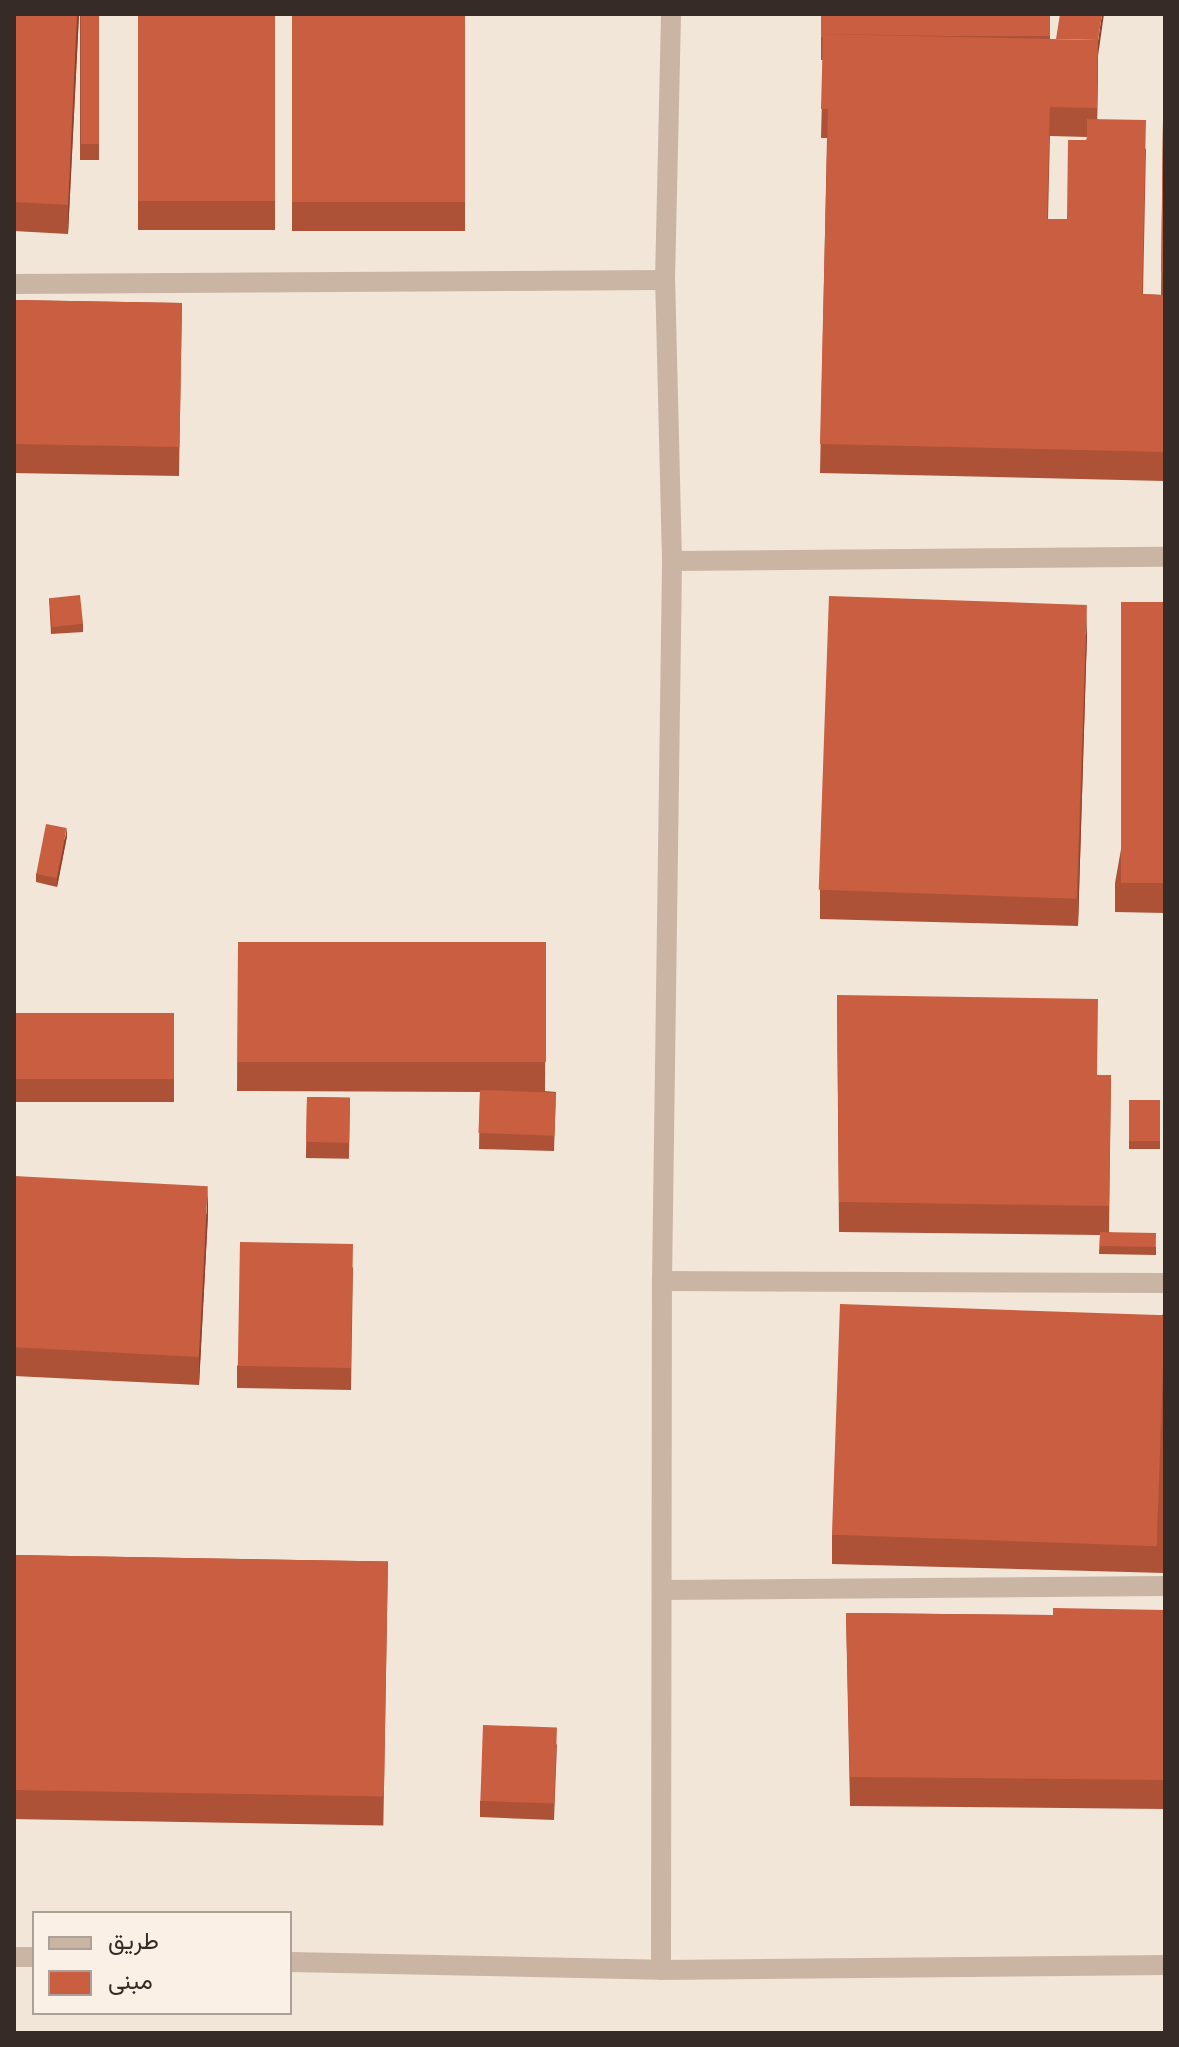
<!DOCTYPE html>
<meta charset="utf-8">
<style>
body{margin:0}
#map{position:relative;width:1179px;height:2047px;overflow:hidden;background:#f2e6d9;font-family:Montserrat,Vazirmatn,sans-serif}
div>[style]{position:absolute}
[style*='--x']{left:calc(var(--x)*1px);top:calc(var(--y)*1px);width:calc(var(--w)*1px);rotate:calc(var(--a)*1deg)}
.street>*{height:20px;margin:-10px;padding:0 10px;transform-origin:10px;border-radius:10px;background:#cab5a5}
.wall>*{inset:0;background:#ad5137;transform-origin:0 0}
.shaded-wall>*{inset:0;background:#8d422d}
.building>*{inset:0;background:#c95e40;transform-origin:0 0}
span{translate:-50% -50%;white-space:nowrap;text-align:center;line-height:1.15;-webkit-text-stroke:6px #faf0e6;paint-order:stroke}
.frame{position:absolute;inset:0;border:16px solid #362b26;pointer-events:none}
.legend{position:absolute;left:32px;top:1911px;width:260px;height:104px;box-sizing:border-box;background:#faf0e6;border:2px solid #aca199;margin:0;padding:10px 14px;list-style:none;font-size:24px;color:#362b26}
.legend li{display:flex;align-items:center;gap:16px;height:40px}
.legend b{width:40px;border:2px solid #aca199}
</style>
<div id="map">
<div class="street">
<i style="--x:14;--y:284;--w:651;--a:-0.35"></i>
<i style="--x:672;--y:561;--w:493;--a:-0.5"></i>
<i style="--x:662;--y:1281;--w:503;--a:0.23"></i>
<i style="--x:662;--y:1590;--w:503;--a:-0.46"></i>
<i style="--x:14;--y:1957;--w:20;--a:0"></i>
<i style="--x:290;--y:1962;--w:371;--a:1.2"></i>
<i style="--x:661;--y:1970;--w:504;--a:-0.57"></i>
<i style="--x:661;--y:1970;--w:689;--a:-89.92"></i>
<i style="--x:662;--y:1281;--w:720;--a:-89.2"></i>
<i style="--x:672;--y:561;--w:281;--a:-91.4"></i>
<i style="--x:665;--y:280;--w:266;--a:-88.7"></i>
</div>
<div class="wall">
<i style="clip-path:polygon(14px 14px,79px 14px,68px 234px,14px 231px)"></i>
<i style="left:80px;top:14px;width:19px;height:146px"></i>
<i style="left:138px;top:14px;width:137px;height:216px"></i>
<i style="left:292px;top:14px;width:173px;height:217px"></i>
<i style="clip-path:polygon(evenodd,821px 14px,1050px 14px,1050px 39px,1098px 56px,1097px 119px,1146px 149px,1143px 294px,1161px 295px,1163px 119px,1165px 119px,1165px 481px,820px 473px,827px 138px,821px 138px,823px 60px,821px 60px,821px 14px,1050px 136px,1087px 137px,1067px 219px,1048px 219px,1050px 136px)"></i>
<i style="left:14px;top:300px;width:168px;height:173px;rotate:1deg"></i>
<i style="clip-path:polygon(49px 598px,83px 624px,83px 632px,51px 634px)"></i>
<i style="clip-path:polygon(1165px 602px,1165px 913px,1115px 912px,1115px 883px)"></i>
<i style="clip-path:polygon(1087px 633px,1078px 926px,820px 919px,820px 890px)"></i>
<i style="clip-path:polygon(67px 836px,57px 887px,36px 882px,36px 874px)"></i>
<i style="clip-path:polygon(238px 942px,546px 944px,545px 1091px,556px 1092px,554px 1151px,479px 1149px,480px 1092px,237px 1091px)"></i>
<i style="clip-path:polygon(837px 995px,1097px 1075px,1111px 1075px,1109px 1232px,1156px 1247px,1156px 1255px,1099px 1254px,1100px 1235px,839px 1232px)"></i>
<i style="left:14px;top:1013px;width:160px;height:89px"></i>
<i style="left:307px;top:1097px;width:43px;height:61px;rotate:1deg"></i>
<i style="left:1129px;top:1100px;width:31px;height:49px"></i>
<i style="clip-path:polygon(14px 1176px,208px 1214px,199px 1385px,14px 1376px)"></i>
<i style="clip-path:polygon(353px 1267px,351px 1390px,237px 1388px,237px 1366px)"></i>
<i style="clip-path:polygon(1165px 1313px,1165px 1573px,832px 1564px,832px 1535px)"></i>
<i style="left:14px;top:1555px;width:374px;height:264px;rotate:1deg"></i>
<i style="clip-path:polygon(1165px 1610px,1165px 1809px,850px 1806px,846px 1613px,1053px 1615px)"></i>
<i style="clip-path:polygon(557px 1744px,554px 1820px,480px 1817px,480px 1801px)"></i>
</div>
<div class="shaded-wall">
<i style="clip-path:polygon(77px 14px,79px 14px,68px 234px,68px 205px)"></i>
<i style="clip-path:polygon(1102px 14px,1104px 14px,1098px 56px,1097px 137px,1097px 48px)"></i>
<i style="clip-path:polygon(1087px 604px,1087px 633px,1078px 926px,1078px 897px)"></i>
<i style="clip-path:polygon(67px 828px,67px 836px,57px 887px,57px 878px)"></i>
<i style="clip-path:polygon(208px 1185px,208px 1214px,199px 1385px,199px 1356px)"></i>
</div>
<div class="building">
<i style="clip-path:polygon(14px 14px,77px 14px,68px 205px,14px 202px)"></i>
<i style="left:81px;top:14px;width:18px;height:130px"></i>
<i style="left:138px;top:14px;width:137px;height:187px"></i>
<i style="left:292px;top:14px;width:173px;height:188px"></i>
<i style="clip-path:polygon(821px 14px,1050px 14px,1050px 36px,947px 36px,823px 34px,823px 37px,821px 37px)"></i>
<i style="clip-path:polygon(1060px 14px,1102px 14px,1098px 40px,1056px 39px)"></i>
<i style="clip-path:polygon(823px 34px,1098px 40px,1097px 108px,1050px 107px,1047px 219px,1067px 219px,1068px 140px,1087px 140px,1087px 119px,1146px 120px,1142px 294px,1165px 295px,1165px 452px,820px 444px,828px 109px,821px 109px)"></i>
<i style="clip-path:polygon(1163px 119px,1165px 119px,1165px 272px,1161px 272px)"></i>
<i style="left:14px;top:300px;width:168px;height:144px;rotate:1deg"></i>
<i style="left:80px;top:595px;width:29px;height:31px;rotate:84deg"></i>
<i style="left:829px;top:596px;width:258px;height:294px;rotate:2deg"></i>
<i style="left:1121px;top:602px;width:44px;height:281px"></i>
<i style="left:46px;top:824px;width:21px;height:51px;rotate:11deg"></i>
<i style="left:238px;top:942px;width:308px;height:120px"></i>
<i style="clip-path:polygon(837px 995px,1098px 999px,1097px 1075px,1111px 1075px,1109px 1206px,839px 1202px)"></i>
<i style="left:14px;top:1013px;width:160px;height:66px"></i>
<i style="left:480px;top:1090px;width:76px;height:43px;rotate:2deg"></i>
<i style="left:307px;top:1097px;width:43px;height:45px;rotate:1deg"></i>
<i style="left:1129px;top:1100px;width:31px;height:41px"></i>
<i style="left:14px;top:1176px;width:194px;height:171px;rotate:3deg"></i>
<i style="left:1100px;top:1232px;width:56px;height:14px;rotate:1deg"></i>
<i style="left:240px;top:1242px;width:113px;height:124px;rotate:1deg"></i>
<i style="left:840px;top:1304px;width:325px;height:231px;rotate:2deg"></i>
<i style="left:14px;top:1555px;width:374px;height:235px;rotate:1deg"></i>
<i style="clip-path:polygon(1053px 1608px,1165px 1610px,1165px 1780px,850px 1777px,846px 1613px,1053px 1615px)"></i>
<i style="left:483px;top:1725px;width:74px;height:76px;rotate:2deg"></i>
</div>
<div class="frame"></div>
<ul class="legend">
<li><b style="height:10px;background:#cab5a5"></b>طريق</li>
<li><b style="height:22px;background:#c95e40"></b>مبنى</li>
</ul>
</div>
